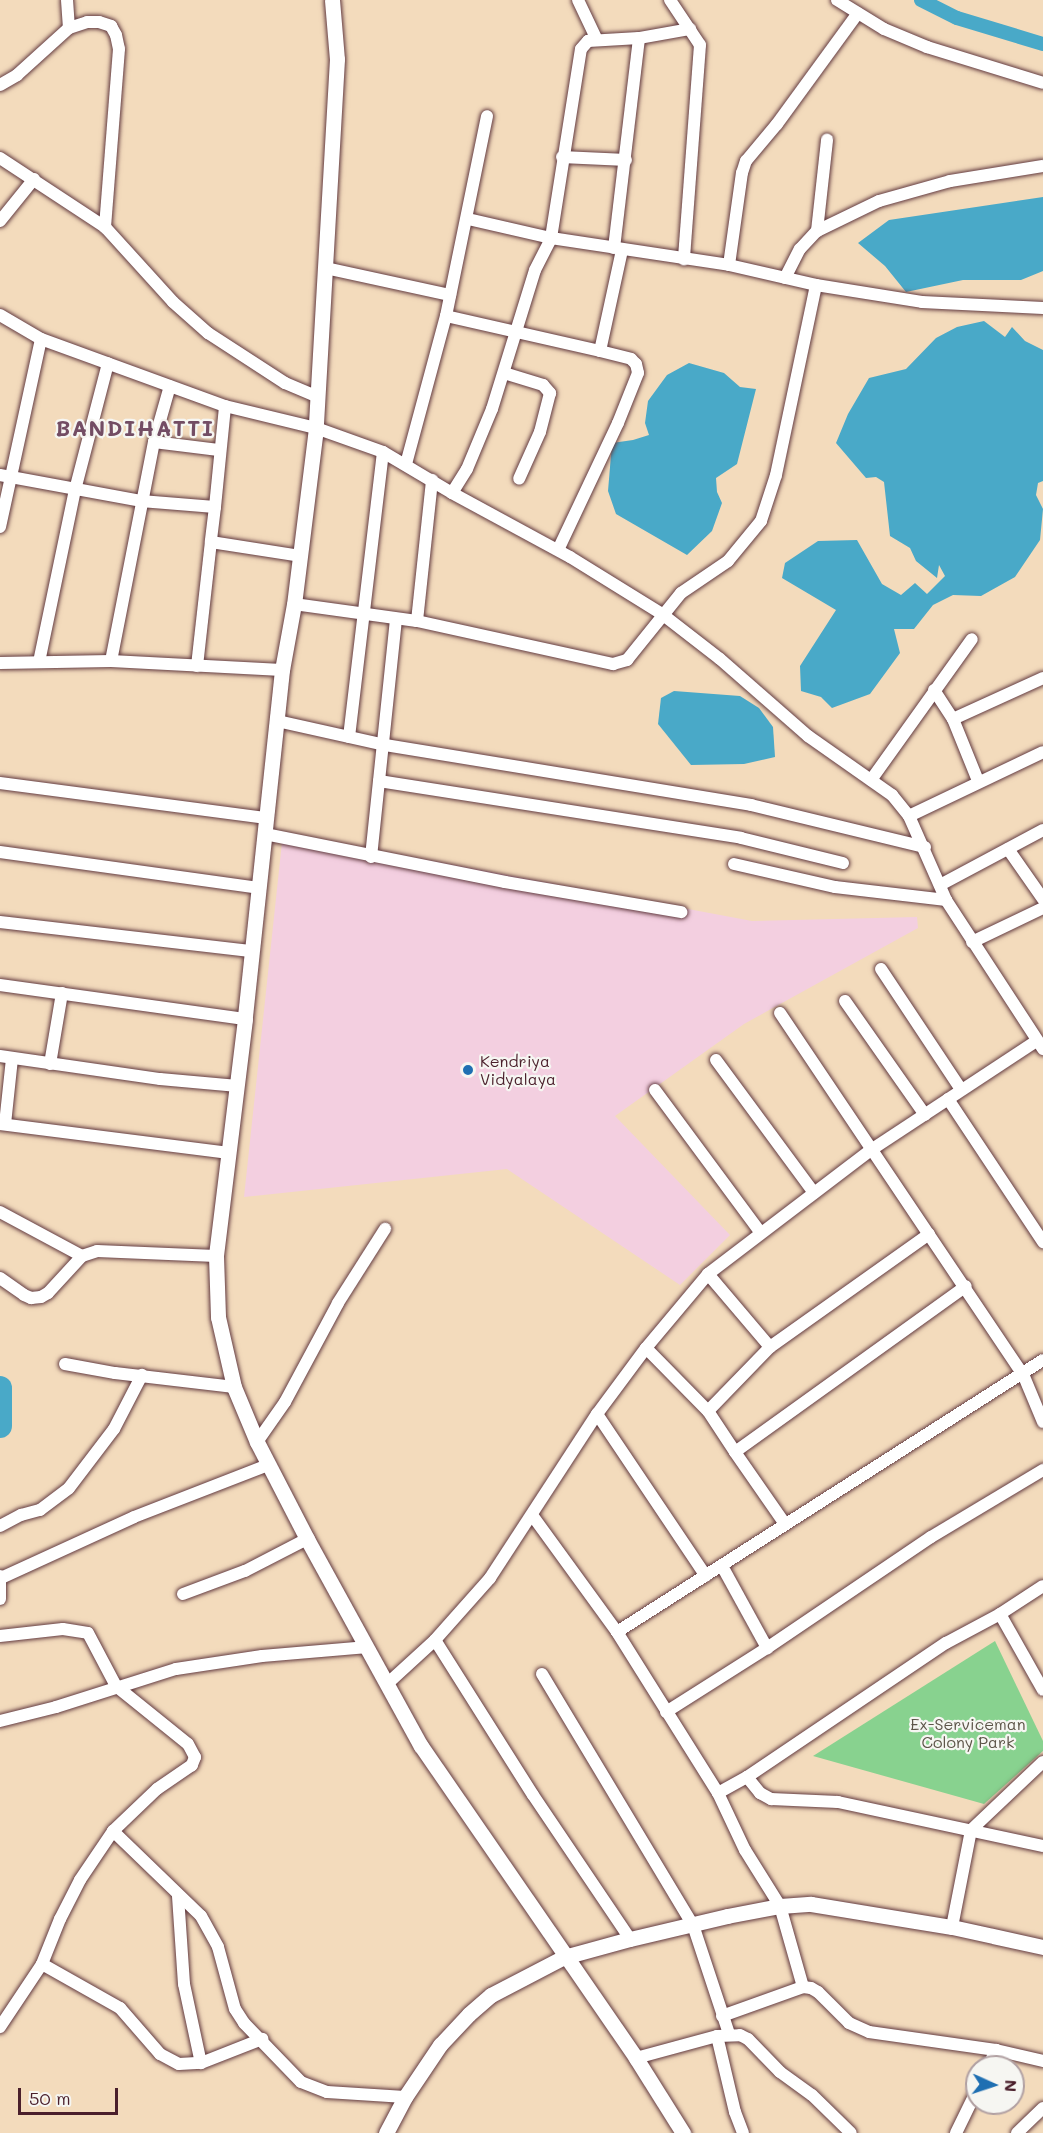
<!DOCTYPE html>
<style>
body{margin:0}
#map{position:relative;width:1043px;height:2133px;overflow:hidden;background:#f3dbbc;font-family:Mali,sans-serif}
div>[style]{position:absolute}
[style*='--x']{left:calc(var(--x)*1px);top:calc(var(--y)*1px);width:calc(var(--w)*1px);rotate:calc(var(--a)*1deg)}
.built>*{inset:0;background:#f3cfe0}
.green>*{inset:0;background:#88d28f}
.water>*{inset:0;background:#49a9c8}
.canal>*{height:14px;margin:-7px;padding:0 7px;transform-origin:7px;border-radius:7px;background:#49a9c8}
.river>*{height:24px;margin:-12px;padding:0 12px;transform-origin:12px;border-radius:12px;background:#49a9c8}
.roads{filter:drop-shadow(0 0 2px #633b41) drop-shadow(0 0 2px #633b41)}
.minor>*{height:12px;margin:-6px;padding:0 6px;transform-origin:6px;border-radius:6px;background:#fff}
.tertiary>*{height:15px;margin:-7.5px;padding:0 7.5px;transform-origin:7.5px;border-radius:7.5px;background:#fff}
.dots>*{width:16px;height:16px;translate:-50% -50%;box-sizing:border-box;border:3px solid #f6f6f2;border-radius:50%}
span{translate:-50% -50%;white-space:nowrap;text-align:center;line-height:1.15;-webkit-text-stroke:4.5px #f6f6f2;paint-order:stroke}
.poi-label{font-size:16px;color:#4a1f2b}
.left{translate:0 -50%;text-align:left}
.park-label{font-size:16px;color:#5d5549}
.district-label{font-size:22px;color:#734d64;font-weight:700;letter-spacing:1.5px}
.north{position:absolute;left:965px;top:2055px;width:60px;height:60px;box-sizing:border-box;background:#f6f6f2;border:2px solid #b1a0a2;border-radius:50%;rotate:93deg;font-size:16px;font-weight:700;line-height:24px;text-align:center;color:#4a1f2b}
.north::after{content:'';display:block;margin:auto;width:21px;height:27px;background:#1f6fb2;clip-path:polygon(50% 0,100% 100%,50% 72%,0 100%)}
.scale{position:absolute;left:18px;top:2088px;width:100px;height:27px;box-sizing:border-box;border:3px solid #4a1f2b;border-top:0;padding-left:8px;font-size:18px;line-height:21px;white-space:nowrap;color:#4a1f2b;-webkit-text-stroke:4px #f6f6f2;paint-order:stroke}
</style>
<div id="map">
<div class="built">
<i style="clip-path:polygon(283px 833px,752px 921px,917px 917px,918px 928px,744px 1024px,615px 1116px,730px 1235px,680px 1285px,507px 1169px,244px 1197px)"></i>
</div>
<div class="green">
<i style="clip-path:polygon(995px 1641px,1043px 1741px,1043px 1751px,984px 1804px,813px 1756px)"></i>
</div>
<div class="water">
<i style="clip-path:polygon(1043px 197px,1043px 271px,1021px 280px,963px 280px,906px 292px,885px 266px,858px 243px,889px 220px)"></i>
<i style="clip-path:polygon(984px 321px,1005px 337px,1012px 327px,1025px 341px,1043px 350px,1043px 481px,1038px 483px,1036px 495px,1043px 509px,1040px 540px,1015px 577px,981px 596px,953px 595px,933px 605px,914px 629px,894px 629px,900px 653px,870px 694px,832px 708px,821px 697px,801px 691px,800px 666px,836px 610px,782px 578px,785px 563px,818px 541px,857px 540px,882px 584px,901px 595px,915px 583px,927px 594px,945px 576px,939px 565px,937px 578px,916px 561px,910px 548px,890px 536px,884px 482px,876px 477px,866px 478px,836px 443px,848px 414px,869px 378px,906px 369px,936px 338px,957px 327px)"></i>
<i style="clip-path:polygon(689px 363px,724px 373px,740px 387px,756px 389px,737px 464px,716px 478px,717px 492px,722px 503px,712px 531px,687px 555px,616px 514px,608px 491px,612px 443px,633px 440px,649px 435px,645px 423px,648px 401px,667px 375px)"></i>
<i style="clip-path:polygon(674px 691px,740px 696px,759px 708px,773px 727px,775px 757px,744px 764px,691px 765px,658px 724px,661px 698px)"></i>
</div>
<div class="canal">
<i style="--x:921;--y:0;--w:40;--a:26.6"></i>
<i style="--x:957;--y:18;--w:90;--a:16.8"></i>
</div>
<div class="river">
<i style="--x:0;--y:1388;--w:38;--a:90"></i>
</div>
<div class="roads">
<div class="minor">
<i style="--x:67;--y:0;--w:28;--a:86"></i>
<i style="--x:578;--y:0;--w:44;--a:64.6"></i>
<i style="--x:670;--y:0;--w:54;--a:56.3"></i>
<i style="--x:700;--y:45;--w:215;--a:94.3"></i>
<i style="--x:837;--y:0;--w:55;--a:31.7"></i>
<i style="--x:884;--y:29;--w:47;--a:22.7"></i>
<i style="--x:927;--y:47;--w:121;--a:17.2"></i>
<i style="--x:0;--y:85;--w:20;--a:-30"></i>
<i style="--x:17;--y:75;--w:70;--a:-42.1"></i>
<i style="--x:69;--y:28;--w:19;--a:-18"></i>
<i style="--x:87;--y:22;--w:12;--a:0"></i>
<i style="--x:99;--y:22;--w:13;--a:18"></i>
<i style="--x:111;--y:26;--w:10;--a:61"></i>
<i style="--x:116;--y:35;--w:14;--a:78"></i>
<i style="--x:119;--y:49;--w:179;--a:94.5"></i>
<i style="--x:562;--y:157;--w:64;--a:2.7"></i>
<i style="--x:0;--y:158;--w:126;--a:33.3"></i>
<i style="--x:105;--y:227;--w:101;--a:47.8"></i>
<i style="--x:173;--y:302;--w:47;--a:41.5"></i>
<i style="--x:208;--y:333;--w:92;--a:33"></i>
<i style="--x:285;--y:383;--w:36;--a:23"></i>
<i style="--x:468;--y:219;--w:85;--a:12.9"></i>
<i style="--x:551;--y:238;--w:180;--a:8.6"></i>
<i style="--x:729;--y:265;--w:89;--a:12.9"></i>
<i style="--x:816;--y:285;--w:107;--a:9.1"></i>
<i style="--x:922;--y:302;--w:121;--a:2.8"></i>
<i style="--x:0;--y:221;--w:54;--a:-51"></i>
<i style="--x:817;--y:231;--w:92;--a:-83.7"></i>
<i style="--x:614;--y:248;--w:211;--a:-83.2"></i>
<i style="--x:729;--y:265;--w:93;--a:-82"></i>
<i style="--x:742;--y:173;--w:13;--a:-72"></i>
<i style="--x:746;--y:161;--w:48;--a:-50"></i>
<i style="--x:777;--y:124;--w:137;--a:-53.9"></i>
<i style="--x:325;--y:268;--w:128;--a:12.2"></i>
<i style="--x:785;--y:278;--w:33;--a:-63"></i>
<i style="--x:800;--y:249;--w:25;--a:-47"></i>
<i style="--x:817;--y:231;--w:69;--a:-25.8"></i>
<i style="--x:879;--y:201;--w:74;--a:-15.7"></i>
<i style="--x:950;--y:181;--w:94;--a:-9.2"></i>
<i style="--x:0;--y:315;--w:48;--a:30.3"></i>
<i style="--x:41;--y:339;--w:196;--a:20"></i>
<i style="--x:225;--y:406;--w:94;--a:13.6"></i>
<i style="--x:316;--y:428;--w:71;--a:19.7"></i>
<i style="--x:383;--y:452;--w:80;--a:30.7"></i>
<i style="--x:452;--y:493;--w:134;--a:28.5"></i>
<i style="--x:570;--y:557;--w:108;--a:31.8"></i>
<i style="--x:662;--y:614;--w:73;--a:37.8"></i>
<i style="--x:720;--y:659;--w:117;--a:41.2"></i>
<i style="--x:808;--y:736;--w:103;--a:35.1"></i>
<i style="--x:892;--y:795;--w:27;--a:51"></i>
<i style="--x:909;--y:816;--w:92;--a:66.2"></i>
<i style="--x:946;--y:900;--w:178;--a:56.9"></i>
<i style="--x:446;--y:316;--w:158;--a:12.8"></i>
<i style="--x:600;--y:351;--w:32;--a:14"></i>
<i style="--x:631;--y:359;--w:7;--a:45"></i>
<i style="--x:636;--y:364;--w:9;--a:77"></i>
<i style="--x:638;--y:373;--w:54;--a:111.8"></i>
<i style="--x:618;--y:423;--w:140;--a:115.3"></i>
<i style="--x:600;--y:351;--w:103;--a:-77.7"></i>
<i style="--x:504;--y:373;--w:41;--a:17.1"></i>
<i style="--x:543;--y:385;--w:11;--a:49"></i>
<i style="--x:550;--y:393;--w:40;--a:104.4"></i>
<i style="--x:540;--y:432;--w:51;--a:114.1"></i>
<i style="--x:154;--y:442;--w:65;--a:7"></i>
<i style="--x:406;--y:464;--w:153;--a:-74.9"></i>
<i style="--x:446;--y:316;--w:204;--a:-78.4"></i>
<i style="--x:0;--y:475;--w:143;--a:10.4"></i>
<i style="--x:141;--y:501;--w:74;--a:4.6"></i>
<i style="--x:215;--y:507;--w:35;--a:97"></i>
<i style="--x:211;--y:542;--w:90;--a:8.9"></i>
<i style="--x:452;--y:493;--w:28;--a:-58"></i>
<i style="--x:467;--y:469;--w:65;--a:-67.4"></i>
<i style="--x:492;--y:409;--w:145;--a:-72.8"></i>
<i style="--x:535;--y:270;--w:36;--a:-63"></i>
<i style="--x:551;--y:238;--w:191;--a:-81"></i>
<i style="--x:581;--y:49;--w:11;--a:-49"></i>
<i style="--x:588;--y:41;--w:51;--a:-3.4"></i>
<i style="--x:639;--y:38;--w:52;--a:-10"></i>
<i style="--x:215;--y:507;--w:101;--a:-84.3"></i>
<i style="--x:0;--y:527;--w:192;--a:-77.7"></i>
<i style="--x:294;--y:604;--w:124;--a:7.9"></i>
<i style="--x:417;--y:621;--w:201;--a:12.4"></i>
<i style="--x:613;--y:664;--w:15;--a:-16"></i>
<i style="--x:627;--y:660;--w:86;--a:-51.1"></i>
<i style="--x:681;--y:593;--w:57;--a:-34.2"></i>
<i style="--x:728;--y:561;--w:52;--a:-50.5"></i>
<i style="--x:761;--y:521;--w:48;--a:-71.9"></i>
<i style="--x:776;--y:475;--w:194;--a:-78.1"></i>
<i style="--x:417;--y:621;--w:142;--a:-83.9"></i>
<i style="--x:111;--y:661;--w:223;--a:-78.9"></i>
<i style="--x:154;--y:442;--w:58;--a:-74.1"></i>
<i style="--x:39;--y:662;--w:176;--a:-78.2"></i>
<i style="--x:75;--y:490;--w:131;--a:-75.4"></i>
<i style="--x:0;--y:663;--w:111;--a:-1"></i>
<i style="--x:111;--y:661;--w:171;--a:3"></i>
<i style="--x:197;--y:666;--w:125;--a:-83.6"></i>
<i style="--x:934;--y:690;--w:35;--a:57"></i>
<i style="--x:953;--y:719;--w:67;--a:68"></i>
<i style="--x:953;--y:719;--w:99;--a:-24.5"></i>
<i style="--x:277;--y:721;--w:111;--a:12.5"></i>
<i style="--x:385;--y:745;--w:371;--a:9.3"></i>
<i style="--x:751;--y:805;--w:179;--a:13.6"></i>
<i style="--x:349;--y:737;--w:287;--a:-83.2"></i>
<i style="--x:871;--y:780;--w:173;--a:-54.4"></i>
<i style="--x:379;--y:781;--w:366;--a:8.9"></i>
<i style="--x:741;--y:838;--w:105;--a:13.8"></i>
<i style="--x:0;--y:783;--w:269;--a:7.5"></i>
<i style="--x:909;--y:816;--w:148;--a:-25.5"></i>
<i style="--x:265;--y:834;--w:245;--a:11.3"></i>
<i style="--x:505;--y:882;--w:179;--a:9.7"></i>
<i style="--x:1008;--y:849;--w:61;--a:55"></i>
<i style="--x:0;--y:852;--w:261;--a:7.9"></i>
<i style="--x:371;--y:857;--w:238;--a:-84"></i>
<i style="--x:734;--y:864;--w:104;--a:12.8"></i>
<i style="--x:835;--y:887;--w:112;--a:6.7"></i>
<i style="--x:940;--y:885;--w:117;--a:-28.1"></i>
<i style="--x:0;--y:922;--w:254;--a:6.6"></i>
<i style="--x:972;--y:942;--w:79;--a:-25.6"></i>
<i style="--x:881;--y:969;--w:143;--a:56.4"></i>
<i style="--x:0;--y:985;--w:247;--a:7.9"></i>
<i style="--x:845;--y:1001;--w:139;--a:54.9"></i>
<i style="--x:780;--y:1013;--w:435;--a:56.1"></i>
<i style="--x:1023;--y:1374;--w:52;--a:67.4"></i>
<i style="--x:0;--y:1056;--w:162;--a:8.2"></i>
<i style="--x:160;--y:1079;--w:78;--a:5.1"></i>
<i style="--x:716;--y:1060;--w:165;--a:53.6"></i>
<i style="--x:50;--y:1064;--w:72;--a:-80.4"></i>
<i style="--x:655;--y:1090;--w:177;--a:53.5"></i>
<i style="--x:948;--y:1099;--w:172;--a:56.4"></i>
<i style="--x:0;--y:1124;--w:231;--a:7.2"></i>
<i style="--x:5;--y:1124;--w:66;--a:-83.9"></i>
<i style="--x:0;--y:1212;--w:93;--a:28.2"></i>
<i style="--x:708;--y:1274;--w:96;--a:49.7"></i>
<i style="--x:0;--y:1278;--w:29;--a:35"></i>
<i style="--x:24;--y:1295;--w:8;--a:23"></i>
<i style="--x:31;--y:1298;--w:10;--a:-6"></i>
<i style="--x:41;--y:1297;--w:8;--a:-30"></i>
<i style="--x:48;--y:1293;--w:50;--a:-47.4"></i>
<i style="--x:82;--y:1256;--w:16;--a:-18"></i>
<i style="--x:97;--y:1251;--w:119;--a:2.4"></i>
<i style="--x:646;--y:1348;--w:88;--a:45.5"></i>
<i style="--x:708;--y:1411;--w:49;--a:56.6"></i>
<i style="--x:65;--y:1364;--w:51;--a:10.2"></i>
<i style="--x:115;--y:1373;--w:120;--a:6.7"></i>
<i style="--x:708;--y:1411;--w:89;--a:-45.9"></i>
<i style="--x:770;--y:1347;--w:195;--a:-35.4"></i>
<i style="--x:597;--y:1414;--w:195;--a:56.1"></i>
<i style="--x:257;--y:1442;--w:49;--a:-55"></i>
<i style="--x:285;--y:1402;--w:112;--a:-61.8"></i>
<i style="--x:338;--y:1303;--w:88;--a:-57.6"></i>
<i style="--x:532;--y:1515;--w:145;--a:54"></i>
<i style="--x:617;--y:1632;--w:190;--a:57.9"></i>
<i style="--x:718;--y:1793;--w:63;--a:64.7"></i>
<i style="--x:745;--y:1850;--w:66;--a:58"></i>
<i style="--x:780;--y:1906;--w:84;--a:74.1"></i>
<i style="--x:785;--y:1524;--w:88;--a:-124.8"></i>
<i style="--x:735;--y:1452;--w:284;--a:-35.7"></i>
<i style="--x:0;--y:1526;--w:24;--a:-28"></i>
<i style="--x:21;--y:1515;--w:20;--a:-15"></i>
<i style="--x:40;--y:1510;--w:36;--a:-37"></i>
<i style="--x:69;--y:1488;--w:74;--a:-52.7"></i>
<i style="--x:114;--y:1429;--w:61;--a:-62.6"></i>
<i style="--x:722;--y:1566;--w:94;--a:61.2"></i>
<i style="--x:0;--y:1576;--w:23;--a:90"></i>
<i style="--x:1;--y:1578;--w:146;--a:-24.6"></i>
<i style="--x:134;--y:1517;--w:144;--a:-21.2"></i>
<i style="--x:183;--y:1594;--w:66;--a:-20.4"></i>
<i style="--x:245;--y:1571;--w:70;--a:-27.3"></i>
<i style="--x:1000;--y:1614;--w:87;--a:60.5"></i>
<i style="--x:617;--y:1632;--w:505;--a:-32.56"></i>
<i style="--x:0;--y:1636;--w:63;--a:-6.3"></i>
<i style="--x:63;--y:1629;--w:25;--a:9"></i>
<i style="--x:88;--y:1633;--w:60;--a:62.2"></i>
<i style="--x:116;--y:1686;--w:92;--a:38.9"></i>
<i style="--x:188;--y:1744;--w:15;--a:62"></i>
<i style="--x:195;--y:1757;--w:9;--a:111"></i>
<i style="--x:192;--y:1765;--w:42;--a:145.6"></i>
<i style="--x:157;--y:1789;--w:61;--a:136.3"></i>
<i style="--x:113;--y:1831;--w:59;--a:124"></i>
<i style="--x:80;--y:1880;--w:44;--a:117.1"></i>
<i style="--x:60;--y:1919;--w:48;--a:111.8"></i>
<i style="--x:42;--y:1964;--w:76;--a:123.7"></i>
<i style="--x:435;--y:1640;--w:183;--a:57.7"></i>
<i style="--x:533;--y:1795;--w:174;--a:56"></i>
<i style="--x:542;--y:1674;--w:293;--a:59"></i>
<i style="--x:693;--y:1925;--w:115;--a:71.7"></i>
<i style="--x:387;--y:1684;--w:65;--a:-42.5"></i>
<i style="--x:435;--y:1640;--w:83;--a:-48.4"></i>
<i style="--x:490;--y:1578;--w:196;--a:-56.9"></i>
<i style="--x:597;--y:1414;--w:82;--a:-53.4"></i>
<i style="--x:646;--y:1348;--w:97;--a:-50"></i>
<i style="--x:708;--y:1274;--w:205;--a:-37.3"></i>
<i style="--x:871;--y:1150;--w:198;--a:-33.4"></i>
<i style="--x:666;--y:1712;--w:120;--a:-32.4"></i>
<i style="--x:767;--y:1648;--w:198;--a:-34.1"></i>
<i style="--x:931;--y:1537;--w:131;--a:-30.9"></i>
<i style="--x:0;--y:1721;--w:58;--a:-14"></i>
<i style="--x:56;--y:1707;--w:126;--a:-17.6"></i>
<i style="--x:176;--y:1669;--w:87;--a:-8.6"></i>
<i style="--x:262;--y:1656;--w:106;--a:-4.9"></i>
<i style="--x:747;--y:1777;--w:21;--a:51"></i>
<i style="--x:760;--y:1793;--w:13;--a:29"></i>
<i style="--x:771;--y:1799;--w:67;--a:2.6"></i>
<i style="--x:838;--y:1802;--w:210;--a:12.1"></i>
<i style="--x:718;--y:1793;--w:33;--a:-29"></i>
<i style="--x:747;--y:1777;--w:240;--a:-34"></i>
<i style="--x:946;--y:1643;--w:61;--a:-28.2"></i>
<i style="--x:1000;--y:1614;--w:51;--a:-33.1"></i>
<i style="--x:113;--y:1831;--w:122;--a:44"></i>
<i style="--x:201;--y:1916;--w:35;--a:61"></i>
<i style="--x:218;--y:1947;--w:64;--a:74.7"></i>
<i style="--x:235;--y:2009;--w:17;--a:57"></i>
<i style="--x:244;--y:2023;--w:82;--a:46"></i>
<i style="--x:301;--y:2082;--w:28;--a:21"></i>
<i style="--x:327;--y:2092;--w:78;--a:3.7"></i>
<i style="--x:178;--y:1896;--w:88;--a:86.1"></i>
<i style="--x:184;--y:1984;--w:81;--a:77.9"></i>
<i style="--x:952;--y:1927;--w:99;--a:-78.9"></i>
<i style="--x:971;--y:1830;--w:99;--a:-43.4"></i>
<i style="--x:42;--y:1964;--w:90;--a:29.4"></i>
<i style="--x:120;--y:2008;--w:61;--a:49"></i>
<i style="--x:160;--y:2054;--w:21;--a:28"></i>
<i style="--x:179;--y:2064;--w:22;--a:-3"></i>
<i style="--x:201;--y:2063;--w:66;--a:-21.5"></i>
<i style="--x:722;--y:2016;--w:86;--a:-19.7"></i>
<i style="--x:803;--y:1987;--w:8;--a:7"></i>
<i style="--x:811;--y:1988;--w:8;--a:30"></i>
<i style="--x:818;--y:1992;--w:44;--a:45"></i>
<i style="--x:849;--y:2023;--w:22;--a:24"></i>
<i style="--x:869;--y:2032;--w:128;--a:8.1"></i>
<i style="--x:996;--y:2050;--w:48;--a:13.2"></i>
<i style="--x:717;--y:2036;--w:78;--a:76.7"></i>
<i style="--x:735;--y:2112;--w:22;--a:69"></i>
<i style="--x:636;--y:2058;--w:84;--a:-15.2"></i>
<i style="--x:717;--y:2036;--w:23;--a:-2"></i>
<i style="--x:740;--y:2035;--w:9;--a:27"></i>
<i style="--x:748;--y:2039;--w:46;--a:45.9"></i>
<i style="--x:780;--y:2072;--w:39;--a:36"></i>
<i style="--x:812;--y:2095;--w:54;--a:44.3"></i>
<i style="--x:988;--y:2067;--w:19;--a:-65"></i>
<i style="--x:956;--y:2133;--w:48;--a:-64"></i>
<i style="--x:1017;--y:2133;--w:36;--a:-44"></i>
</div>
<div class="tertiary">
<i style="--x:332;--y:0;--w:59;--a:85.2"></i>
<i style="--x:337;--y:59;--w:370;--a:93.3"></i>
<i style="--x:316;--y:428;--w:177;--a:97.1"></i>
<i style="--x:294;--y:604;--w:67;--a:100.3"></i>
<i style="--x:282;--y:670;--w:351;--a:96.1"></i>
<i style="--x:245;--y:1019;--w:239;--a:97"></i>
<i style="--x:216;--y:1256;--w:61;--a:88.1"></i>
<i style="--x:218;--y:1317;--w:72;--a:77.1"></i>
<i style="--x:234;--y:1387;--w:60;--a:67.3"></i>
<i style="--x:257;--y:1442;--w:109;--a:62.7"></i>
<i style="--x:307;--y:1539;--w:236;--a:61.2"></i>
<i style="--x:421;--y:1746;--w:379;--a:55.4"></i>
<i style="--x:636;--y:2058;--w:89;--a:57.9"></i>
<i style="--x:386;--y:2133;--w:41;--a:-62.2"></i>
<i style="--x:405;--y:2097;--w:63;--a:-56.1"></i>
<i style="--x:440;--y:2045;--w:42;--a:-46.9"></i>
<i style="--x:469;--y:2014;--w:29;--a:-41"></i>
<i style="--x:491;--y:1995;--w:82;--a:-27.5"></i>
<i style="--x:564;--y:1957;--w:68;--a:-15.3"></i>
<i style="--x:630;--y:1939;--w:100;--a:-13.3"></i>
<i style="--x:727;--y:1916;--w:54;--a:-10.7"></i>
<i style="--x:780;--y:1906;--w:31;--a:-4"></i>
<i style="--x:811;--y:1904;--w:143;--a:9.3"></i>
<i style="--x:952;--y:1927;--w:93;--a:12.4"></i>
</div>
</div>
<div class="dots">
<i style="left:468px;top:1070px;background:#1f6fb2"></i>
</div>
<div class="poi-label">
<span class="left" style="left:480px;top:1070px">Kendriya<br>Vidyalaya</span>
</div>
<div class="park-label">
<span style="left:968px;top:1733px">Ex-Serviceman<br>Colony Park</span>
</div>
<div class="district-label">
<span style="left:135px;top:428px">BANDIHATTI</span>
</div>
<div class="north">N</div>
<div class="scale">50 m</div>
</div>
